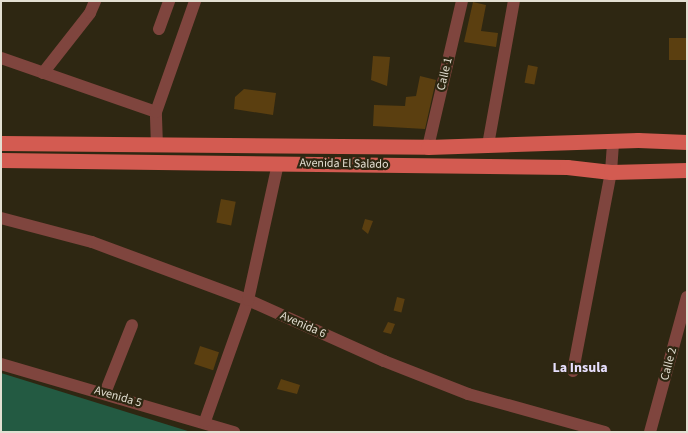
<!DOCTYPE html>
<style>
body{margin:0}
#map{position:relative;width:688px;height:433px;overflow:hidden;background:#2e2712;font-family:"Source Sans 3",sans-serif}
div>[style]{position:absolute}
[style*='--x']{left:calc(var(--x)*1px);top:calc(var(--y)*1px);width:calc(var(--w)*1px);rotate:calc(var(--a)*1deg)}
.green>*{inset:0;background:#235a42}
.building>*{inset:0;background:#5b3f10;transform-origin:0 0}
.minor>*{height:12px;margin:-6px;padding:0 6px;transform-origin:6px;border-radius:6px;background:#7f453e}
.major>*{height:15px;margin:-7.5px;padding:0 7.5px;transform-origin:7.5px;border-radius:7.5px;background:#d35b51}
span{translate:-50% -50%;white-space:nowrap;text-align:center;line-height:1.15;-webkit-text-stroke:4.5px #2e2712;paint-order:stroke}
.street-label{font-size:12px;color:#e3dfd2}
.neighbourhood-label{font-size:14px;color:#e7dffd;font-weight:700}
.frame{position:absolute;inset:0;border:2px solid #e3dfd2;pointer-events:none}
</style>
<div id="map">
<div class="green">
<i style="clip-path:polygon(1px 373px,191px 432px,1px 432px)"></i>
</div>
<div class="building">
<i style="clip-path:polygon(473px 2px,486px 5px,481px 31px,498px 33px,496px 47px,464px 42px)"></i>
<i style="left:687px;top:38px;width:22px;height:18px;rotate:90deg"></i>
<i style="clip-path:polygon(373px 56px,390px 57px,387px 86px,371px 80px)"></i>
<i style="left:528px;top:65px;width:10px;height:18px;rotate:11deg"></i>
<i style="clip-path:polygon(420px 76px,436px 80px,425px 129px,373px 126px,374px 105px,405px 106px,406px 97px,416px 96px)"></i>
<i style="clip-path:polygon(244px 89px,276px 93px,273px 115px,234px 109px,235px 97px)"></i>
<i style="left:221px;top:199px;width:15px;height:24px;rotate:11deg"></i>
<i style="clip-path:polygon(365px 219px,373px 221px,368px 234px,362px 229px)"></i>
<i style="left:397px;top:297px;width:8px;height:14px;rotate:14deg"></i>
<i style="clip-path:polygon(388px 322px,395px 324px,391px 334px,383px 332px)"></i>
<i style="left:200px;top:346px;width:20px;height:19px;rotate:18deg"></i>
<i style="clip-path:polygon(281px 379px,300px 385px,297px 394px,277px 389px)"></i>
</div>
<div class="minor">
<i style="--x:159;--y:29;--w:30;--a:-70"></i>
<i style="--x:1;--y:58;--w:164;--a:19.2"></i>
<i style="--x:43;--y:73;--w:76;--a:-51.9"></i>
<i style="--x:90;--y:13;--w:13;--a:-67"></i>
<i style="--x:488;--y:145;--w:146;--a:-79.8"></i>
<i style="--x:157;--y:146;--w:34;--a:-92"></i>
<i style="--x:156;--y:112;--w:118;--a:-70.6"></i>
<i style="--x:428;--y:147;--w:150;--a:-76.9"></i>
<i style="--x:1;--y:218;--w:94;--a:14.8"></i>
<i style="--x:92;--y:242;--w:166;--a:20.4"></i>
<i style="--x:248;--y:300;--w:149;--a:24.2"></i>
<i style="--x:384;--y:361;--w:90;--a:21.4"></i>
<i style="--x:468;--y:394;--w:142;--a:15.5"></i>
<i style="--x:1;--y:364;--w:243;--a:16.3"></i>
<i style="--x:573;--y:371;--w:203;--a:-79.2"></i>
<i style="--x:611;--y:172;--w:31;--a:-86"></i>
<i style="--x:105;--y:393;--w:73;--a:-68.3"></i>
<i style="--x:205;--y:421;--w:128;--a:-70.4"></i>
<i style="--x:248;--y:300;--w:140;--a:-77.6"></i>
<i style="--x:650;--y:432;--w:140;--a:-74.7"></i>
</div>
<div class="major">
<i style="--x:1;--y:143;--w:427;--a:0.5"></i>
<i style="--x:428;--y:147;--w:210;--a:-1.9"></i>
<i style="--x:638;--y:140;--w:49;--a:2.3"></i>
<i style="--x:1;--y:160;--w:566;--a:0.71"></i>
<i style="--x:567;--y:167;--w:44;--a:6.5"></i>
<i style="--x:611;--y:172;--w:76;--a:-1.5"></i>
</div>
<div class="street-label">
<span style="left:445px;top:74px;rotate:-77deg">Calle 1</span>
<span style="left:344px;top:164px;rotate:1deg">Avenida El Salado</span>
<span style="left:303px;top:325px;rotate:24deg">Avenida 6</span>
<span style="left:669px;top:364px;rotate:-75deg">Calle 2</span>
<span style="left:118px;top:397px;rotate:16deg">Avenida 5</span>
</div>
<div class="neighbourhood-label">
<span style="left:580px;top:368px">La Insula</span>
</div>
<div class="frame"></div>
</div>
